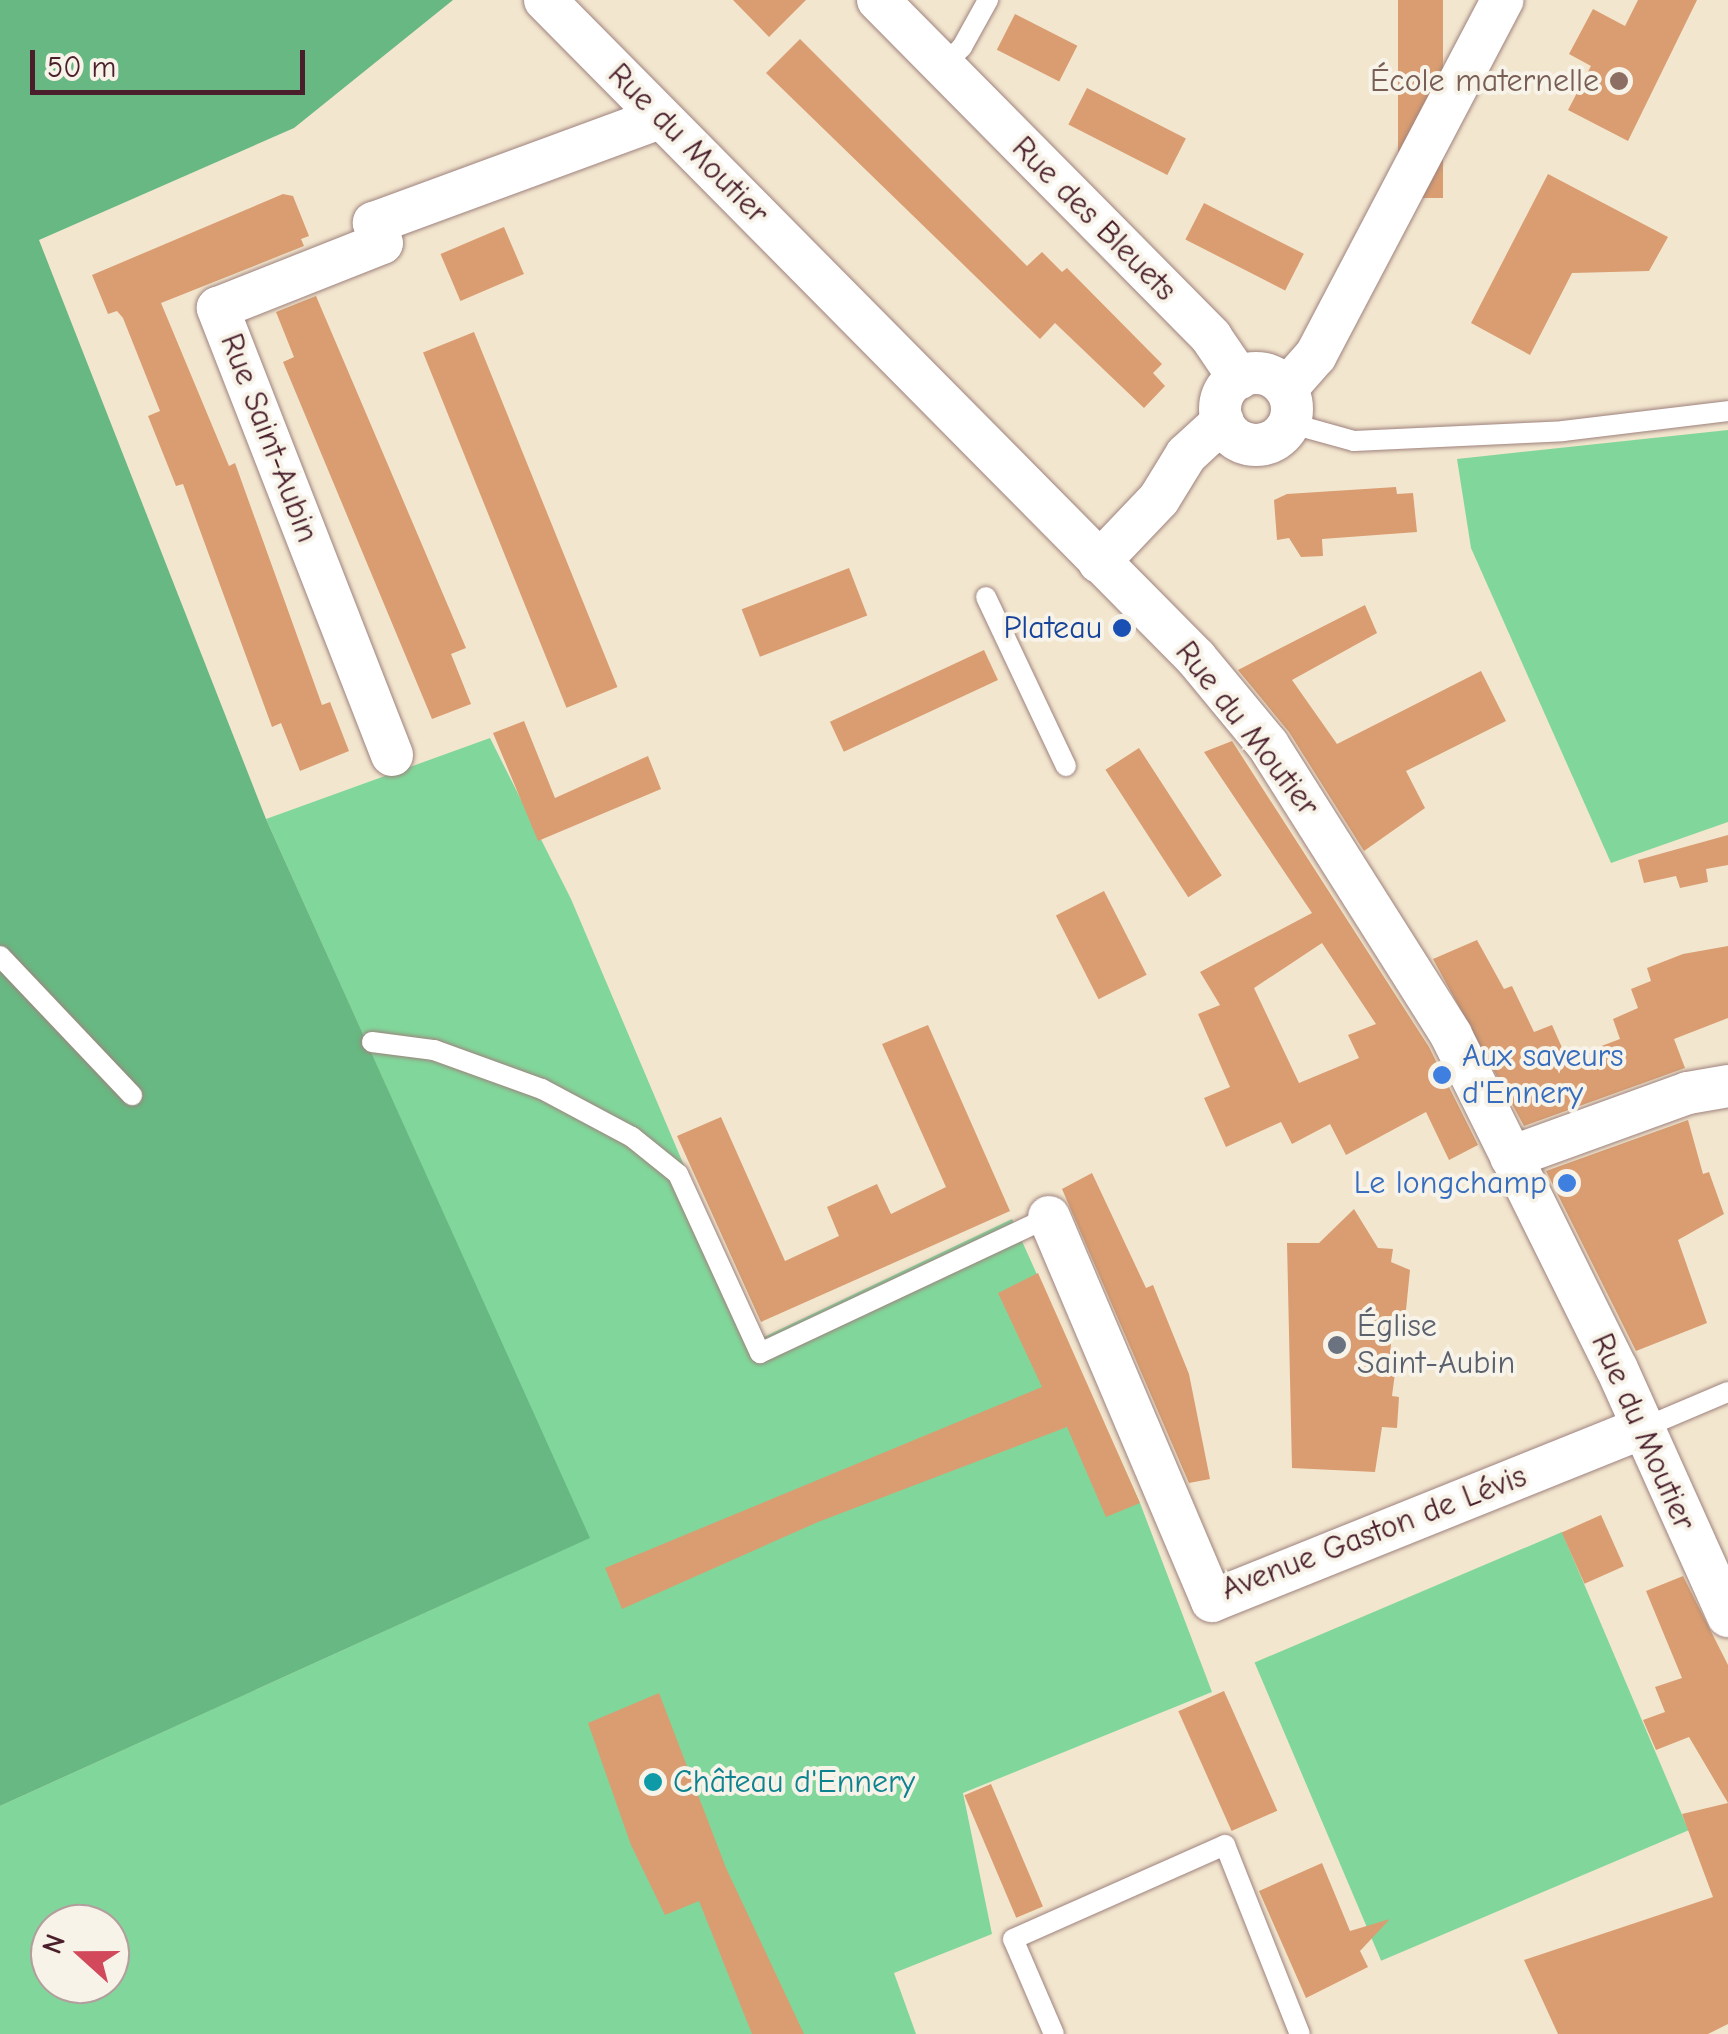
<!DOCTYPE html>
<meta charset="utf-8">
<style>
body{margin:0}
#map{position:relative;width:1728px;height:2034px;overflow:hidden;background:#f3e6cf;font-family:"Comic Neue",sans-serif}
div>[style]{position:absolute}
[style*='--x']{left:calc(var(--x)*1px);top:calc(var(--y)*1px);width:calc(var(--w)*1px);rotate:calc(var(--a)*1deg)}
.green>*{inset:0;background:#81d79b;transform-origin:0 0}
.forest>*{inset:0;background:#68b883}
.building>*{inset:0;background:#d99d71;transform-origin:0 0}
.roads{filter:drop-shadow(0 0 2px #9e827d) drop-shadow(0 0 2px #9e827d)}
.lane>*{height:20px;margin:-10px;padding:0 10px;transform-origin:10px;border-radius:10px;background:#fff}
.street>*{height:42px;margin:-21px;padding:0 21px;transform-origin:21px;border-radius:21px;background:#fff}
.street>.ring{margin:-21px;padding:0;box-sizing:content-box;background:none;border:42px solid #fff;border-radius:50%}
.dots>*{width:28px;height:28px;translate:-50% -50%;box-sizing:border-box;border:5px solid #f7f3e8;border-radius:50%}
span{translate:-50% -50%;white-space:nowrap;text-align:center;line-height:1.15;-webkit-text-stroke:8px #f7f3e8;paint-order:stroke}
.education-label{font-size:32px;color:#785e54}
.right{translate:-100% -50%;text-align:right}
.street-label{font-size:32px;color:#4a1f2b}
.transit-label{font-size:32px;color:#164399}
.shop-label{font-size:32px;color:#366cbe}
.left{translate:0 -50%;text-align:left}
.worship-label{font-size:32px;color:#5b616d}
.culture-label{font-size:32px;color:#0d838f}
.north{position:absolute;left:30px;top:1904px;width:100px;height:100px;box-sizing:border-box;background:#f7f3e8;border:2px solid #b29e9c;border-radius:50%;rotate:291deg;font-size:28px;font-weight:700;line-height:40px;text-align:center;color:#4a1f2b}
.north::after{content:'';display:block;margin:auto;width:35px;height:45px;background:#d1495b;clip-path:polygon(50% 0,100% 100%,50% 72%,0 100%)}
.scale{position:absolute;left:30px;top:50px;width:275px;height:45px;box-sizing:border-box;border:5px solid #4a1f2b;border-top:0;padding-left:12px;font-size:30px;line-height:35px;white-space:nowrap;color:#4a1f2b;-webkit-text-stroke:8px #f7f3e8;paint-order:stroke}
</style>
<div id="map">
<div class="green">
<i style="clip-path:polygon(1728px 430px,1728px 822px,1611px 863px,1471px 548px,1457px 459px)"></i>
<i style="clip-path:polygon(evenodd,490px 738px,571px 899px,758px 1340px,1012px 1219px,1140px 1503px,1212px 1692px,963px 1793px,992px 1934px,894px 1973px,916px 2034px,0 2034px,0 1806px,589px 1538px,266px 819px,490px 738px,50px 1924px,110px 1924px,110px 1984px,50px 1984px,50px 1924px)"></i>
<i style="left:1562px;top:1532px;width:324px;height:334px;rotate:67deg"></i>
</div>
<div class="forest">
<i style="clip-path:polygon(0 0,453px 0,294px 128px,39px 240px,266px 819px,590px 1538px,0 1806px)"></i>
</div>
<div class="building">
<i style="clip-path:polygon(733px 0,806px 0,769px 37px)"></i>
<i style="left:1398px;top:0;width:45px;height:198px"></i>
<i style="clip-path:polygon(1638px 0,1697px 0,1628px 141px,1568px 110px,1591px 66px,1569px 54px,1593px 9px,1625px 26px)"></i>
<i style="left:1015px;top:14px;width:70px;height:40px;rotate:27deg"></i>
<i style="clip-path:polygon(800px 39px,1027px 266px,1042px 252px,1062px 272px,1067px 268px,1162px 364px,1153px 373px,1165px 386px,1144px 408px,1055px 323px,1040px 339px,766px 73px)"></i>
<i style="left:1087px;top:88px;width:111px;height:41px;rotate:27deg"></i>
<i style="clip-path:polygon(1548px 174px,1668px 237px,1649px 271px,1572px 273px,1530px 355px,1471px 323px)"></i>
<i style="clip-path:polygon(283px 194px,293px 196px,309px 236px,301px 239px,304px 246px,161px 303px,229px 466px,235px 463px,322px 705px,330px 702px,349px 751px,300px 771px,281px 723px,272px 727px,183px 484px,176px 486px,148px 416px,160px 411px,123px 318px,117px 311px,108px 314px,92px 275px)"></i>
<i style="left:1204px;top:203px;width:112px;height:41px;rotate:27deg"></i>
<i style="left:504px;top:227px;width:51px;height:69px;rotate:67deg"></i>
<i style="clip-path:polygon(316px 296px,466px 648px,451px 654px,471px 704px,432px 719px,283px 362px,294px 357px,276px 312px)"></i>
<i style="left:474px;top:332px;width:383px;height:55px;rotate:68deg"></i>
<i style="clip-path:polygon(1396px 487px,1397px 494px,1413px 493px,1417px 532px,1322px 539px,1323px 556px,1301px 557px,1289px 538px,1277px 540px,1274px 500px,1287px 494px)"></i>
<i style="left:849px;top:568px;width:51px;height:115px;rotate:69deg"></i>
<i style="clip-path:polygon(1365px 605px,1377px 633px,1292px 680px,1337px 744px,1481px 671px,1506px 721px,1406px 771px,1425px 808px,1364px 851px,1289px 732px,1238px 670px)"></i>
<i style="left:984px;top:650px;width:33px;height:170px;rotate:65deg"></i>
<i style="clip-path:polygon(524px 721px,555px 798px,648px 756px,661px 789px,538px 841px,493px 733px)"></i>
<i style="clip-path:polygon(evenodd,1232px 741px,1429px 1047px,1478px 1145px,1449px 1160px,1426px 1112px,1346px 1155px,1330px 1124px,1292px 1144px,1281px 1122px,1226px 1147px,1204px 1098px,1230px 1087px,1198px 1014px,1220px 1005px,1200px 972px,1312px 913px,1204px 752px,1232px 741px,1322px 943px,1376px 1024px,1348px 1035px,1359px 1058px,1299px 1083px,1254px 988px,1322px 943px)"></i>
<i style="left:1139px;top:748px;width:152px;height:40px;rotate:57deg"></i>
<i style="clip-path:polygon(1728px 835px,1728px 865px,1706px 869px,1708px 882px,1680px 888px,1676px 876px,1644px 883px,1638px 860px)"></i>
<i style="left:1104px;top:891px;width:94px;height:54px;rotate:63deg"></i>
<i style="clip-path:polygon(1477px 940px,1504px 989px,1512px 986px,1534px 1032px,1552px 1025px,1567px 1059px,1620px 1039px,1613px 1019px,1638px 1008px,1631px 989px,1651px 981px,1647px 968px,1683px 954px,1728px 946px,1728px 1018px,1674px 1039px,1685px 1068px,1524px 1126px,1433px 959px)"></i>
<i style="clip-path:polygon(928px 1025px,1010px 1211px,761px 1322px,677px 1136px,721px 1117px,785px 1261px,839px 1236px,827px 1207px,877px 1184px,891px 1214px,946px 1187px,882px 1044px)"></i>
<i style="clip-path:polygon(1688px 1120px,1703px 1174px,1709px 1172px,1724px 1214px,1678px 1240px,1707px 1323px,1636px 1351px,1546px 1171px)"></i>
<i style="clip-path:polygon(1092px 1173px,1146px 1288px,1153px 1285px,1189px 1374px,1210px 1479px,1189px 1483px,1062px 1189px)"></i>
<i style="clip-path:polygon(1354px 1209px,1378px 1248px,1393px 1249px,1391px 1262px,1410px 1270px,1406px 1310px,1394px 1314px,1389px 1365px,1395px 1373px,1392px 1396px,1399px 1397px,1397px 1428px,1382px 1427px,1375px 1472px,1292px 1468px,1287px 1243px,1319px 1243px)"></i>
<i style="clip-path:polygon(1038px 1273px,1140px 1503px,1106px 1517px,1067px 1427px,818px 1522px,622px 1609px,605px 1568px,1042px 1387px,998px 1293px)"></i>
<i style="left:1601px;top:1515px;width:56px;height:43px;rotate:66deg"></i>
<i style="clip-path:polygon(1683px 1576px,1728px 1665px,1728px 2024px,1708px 2034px,1558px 2034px,1524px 1960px,1713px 1897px,1682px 1814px,1728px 1803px,1689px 1737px,1656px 1750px,1643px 1720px,1665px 1712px,1655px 1687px,1682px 1678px,1646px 1591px)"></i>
<i style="left:1224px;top:1691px;width:131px;height:50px;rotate:66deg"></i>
<i style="clip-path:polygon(659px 1693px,726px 1868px,804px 2034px,752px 2034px,699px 1901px,665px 1915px,631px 1845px,588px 1723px)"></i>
<i style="left:991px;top:1784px;width:133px;height:29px;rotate:67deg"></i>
<i style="clip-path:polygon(1322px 1863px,1350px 1931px,1390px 1919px,1360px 1951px,1368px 1967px,1306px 1998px,1259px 1891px)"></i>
</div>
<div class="roads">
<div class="lane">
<i style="--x:943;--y:66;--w:27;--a:-45"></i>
<i style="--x:962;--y:47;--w:54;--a:-61"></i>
<i style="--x:1289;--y:423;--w:67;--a:15.5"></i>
<i style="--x:1354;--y:441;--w:209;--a:-2.7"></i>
<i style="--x:1563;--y:431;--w:166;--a:-6.9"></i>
<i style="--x:986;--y:597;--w:187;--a:64.7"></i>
<i style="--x:0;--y:956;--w:192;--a:46.5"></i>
<i style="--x:372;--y:1042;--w:63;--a:7.4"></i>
<i style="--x:434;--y:1050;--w:115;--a:19.9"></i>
<i style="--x:542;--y:1089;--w:102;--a:28.1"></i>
<i style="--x:632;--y:1137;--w:59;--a:38.8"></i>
<i style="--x:678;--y:1174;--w:197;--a:65.4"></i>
<i style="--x:760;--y:1353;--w:319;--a:-25.2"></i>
<i style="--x:1643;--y:1428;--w:92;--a:-23"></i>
<i style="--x:1054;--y:2034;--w:103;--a:-113.3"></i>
<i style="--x:1013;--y:1939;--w:232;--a:-23.9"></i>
<i style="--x:1225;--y:1845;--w:203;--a:68.4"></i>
</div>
<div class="street">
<i style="--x:545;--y:0;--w:926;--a:45.31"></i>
<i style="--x:1196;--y:658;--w:113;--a:50.4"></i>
<i style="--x:1268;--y:745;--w:343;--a:57.7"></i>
<i style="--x:1451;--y:1035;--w:373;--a:63.6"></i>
<i style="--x:1617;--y:1369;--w:271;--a:65.8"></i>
<i style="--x:878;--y:0;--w:474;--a:45.3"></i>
<i style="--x:1211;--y:337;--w:50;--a:55.7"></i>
<i class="ring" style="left:1220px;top:373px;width:30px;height:30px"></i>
<i style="--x:1286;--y:389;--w:45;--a:-48.6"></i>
<i style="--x:1316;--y:355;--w:401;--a:-62.3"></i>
<i style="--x:1099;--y:562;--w:87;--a:-46.4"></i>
<i style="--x:1159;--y:499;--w:52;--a:-58.5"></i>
<i style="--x:1186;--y:455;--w:50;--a:-42.6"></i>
<i style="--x:392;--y:755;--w:480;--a:-111.3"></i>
<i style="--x:218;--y:308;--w:176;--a:-21.6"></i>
<i style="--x:382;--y:243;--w:22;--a:-112"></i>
<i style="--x:374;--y:223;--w:305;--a:-20.2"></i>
<i style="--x:1511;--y:1157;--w:188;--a:-19.9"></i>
<i style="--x:1688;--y:1093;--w:41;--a:-9.9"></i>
<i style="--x:1049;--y:1217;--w:417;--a:67"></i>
<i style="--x:1212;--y:1601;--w:464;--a:-21.9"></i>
</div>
</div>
<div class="dots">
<i style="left:1619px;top:81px;background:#8d6e63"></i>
<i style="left:1122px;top:628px;background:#1a4fb4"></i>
<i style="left:1442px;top:1075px;background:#3f7fe0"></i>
<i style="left:1567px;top:1183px;background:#3f7fe0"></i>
<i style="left:1337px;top:1345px;background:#6b7280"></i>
<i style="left:653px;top:1782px;background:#0f9aa8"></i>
</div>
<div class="education-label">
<span class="right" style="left:1599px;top:81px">École maternelle</span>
</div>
<div class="street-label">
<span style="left:688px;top:144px;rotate:45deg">Rue du Moutier</span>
<span style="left:1094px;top:219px;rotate:45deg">Rue des Bleuets</span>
<span style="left:269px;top:438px;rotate:69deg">Rue Saint-Aubin</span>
<span style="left:1247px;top:729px;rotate:52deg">Rue du Moutier</span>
<span style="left:1643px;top:1432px;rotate:66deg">Rue du Moutier</span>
<span style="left:1374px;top:1533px;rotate:-21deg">Avenue Gaston de Lévis</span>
</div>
<div class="transit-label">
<span class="right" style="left:1102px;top:628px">Plateau</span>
</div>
<div class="shop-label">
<span class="left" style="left:1462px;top:1075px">Aux saveurs<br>d'Ennery</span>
<span class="right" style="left:1547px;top:1183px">Le longchamp</span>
</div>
<div class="worship-label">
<span class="left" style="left:1357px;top:1345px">Église<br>Saint-Aubin</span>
</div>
<div class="culture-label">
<span class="left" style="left:673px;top:1782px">Château d'Ennery</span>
</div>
<div class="north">N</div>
<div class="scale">50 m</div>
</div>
